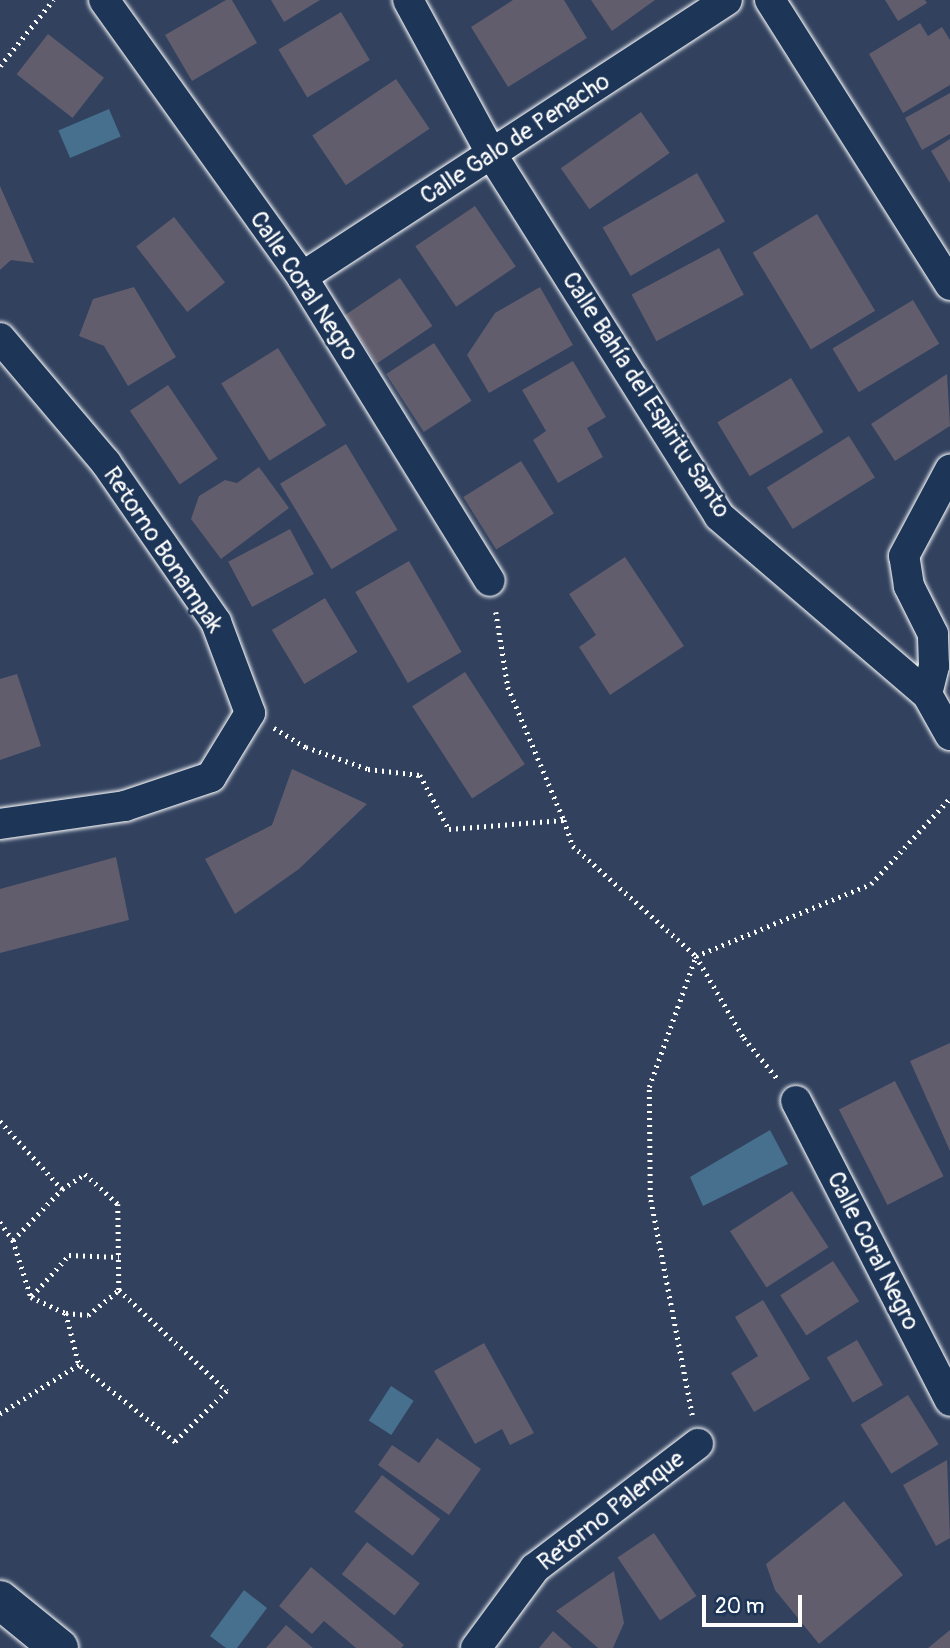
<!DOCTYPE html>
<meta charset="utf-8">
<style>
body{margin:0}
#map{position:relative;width:950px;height:1648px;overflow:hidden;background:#31415e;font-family:Pangolin,sans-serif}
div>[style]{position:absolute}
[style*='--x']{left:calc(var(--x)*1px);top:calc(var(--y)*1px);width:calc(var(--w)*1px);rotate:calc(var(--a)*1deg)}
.water>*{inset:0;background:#46708d;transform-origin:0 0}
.building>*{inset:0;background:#615d6d;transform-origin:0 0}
.path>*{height:4.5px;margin-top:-2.25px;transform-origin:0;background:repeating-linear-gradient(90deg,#fff 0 2px,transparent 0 7px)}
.roads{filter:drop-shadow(0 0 2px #fff) drop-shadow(0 0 2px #fff)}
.minor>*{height:30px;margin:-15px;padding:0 15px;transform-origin:15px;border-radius:15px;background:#1d3557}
.secondary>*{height:38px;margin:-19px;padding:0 19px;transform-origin:19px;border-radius:19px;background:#1d3557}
span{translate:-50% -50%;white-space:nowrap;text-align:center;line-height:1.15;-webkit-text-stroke:5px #1d3557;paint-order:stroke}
.street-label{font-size:24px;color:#fff}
.scale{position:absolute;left:702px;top:1595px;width:100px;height:32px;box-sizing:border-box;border:4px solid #fff;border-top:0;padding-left:9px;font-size:21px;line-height:24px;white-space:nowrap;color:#fff;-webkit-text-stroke:5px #1d3557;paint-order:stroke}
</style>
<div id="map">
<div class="water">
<i style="left:109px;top:109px;width:30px;height:55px;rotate:67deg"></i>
<i style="clip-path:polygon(770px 1130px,788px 1164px,703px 1206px,690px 1177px)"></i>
<i style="left:391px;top:1386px;width:27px;height:41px;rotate:33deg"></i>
<i style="clip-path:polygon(244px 1590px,267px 1608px,237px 1648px,226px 1648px,210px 1636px)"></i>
</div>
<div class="building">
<i style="clip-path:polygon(226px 0,232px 0,257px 43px,192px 81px,165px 35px)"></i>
<i style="clip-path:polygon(271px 0,320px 0,284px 22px)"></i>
<i style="clip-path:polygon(513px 0,564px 0,587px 38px,508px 87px,471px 27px)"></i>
<i style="clip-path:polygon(591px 0,655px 0,612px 31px)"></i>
<i style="clip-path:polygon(885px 0,925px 0,927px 3px,898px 21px)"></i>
<i style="left:341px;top:12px;width:56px;height:73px;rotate:59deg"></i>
<i style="clip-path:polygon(920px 23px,928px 36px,942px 27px,950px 40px,950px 85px,903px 113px,869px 54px)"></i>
<i style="left:48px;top:34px;width:71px;height:51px;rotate:38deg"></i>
<i style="left:396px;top:79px;width:60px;height:101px;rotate:56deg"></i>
<i style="clip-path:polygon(950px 93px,950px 134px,922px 150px,905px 118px)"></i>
<i style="left:641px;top:112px;width:50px;height:98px;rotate:55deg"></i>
<i style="clip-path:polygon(950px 139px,950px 183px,931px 151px)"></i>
<i style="left:697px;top:173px;width:56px;height:109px;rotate:60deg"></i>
<i style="clip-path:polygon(0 186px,34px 263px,11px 260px,0 270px)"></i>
<i style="left:475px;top:206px;width:73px;height:72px;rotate:56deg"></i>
<i style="left:817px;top:214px;width:113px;height:75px;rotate:59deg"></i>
<i style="left:174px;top:217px;width:83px;height:48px;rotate:52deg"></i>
<i style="left:719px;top:248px;width:53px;height:99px;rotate:62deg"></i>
<i style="left:400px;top:278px;width:58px;height:67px;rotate:56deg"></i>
<i style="clip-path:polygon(134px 287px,176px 357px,128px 386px,104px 346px,79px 336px,93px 299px)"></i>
<i style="clip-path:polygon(540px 287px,573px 345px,489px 393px,467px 355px,495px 313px)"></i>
<i style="left:913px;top:300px;width:51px;height:94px;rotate:59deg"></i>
<i style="left:434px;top:343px;width:69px;height:57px;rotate:57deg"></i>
<i style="left:278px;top:348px;width:91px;height:67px;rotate:58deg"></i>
<i style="clip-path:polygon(573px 361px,606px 417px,587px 428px,603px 457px,558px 483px,533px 440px,546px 431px,522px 390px)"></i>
<i style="clip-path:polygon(947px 374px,950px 426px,895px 461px,871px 424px)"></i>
<i style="left:791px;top:378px;width:63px;height:86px;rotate:59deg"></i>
<i style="left:168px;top:385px;width:89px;height:46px;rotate:56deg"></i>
<i style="left:849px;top:436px;width:49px;height:97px;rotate:58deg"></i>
<i style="left:346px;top:444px;width:100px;height:77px;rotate:59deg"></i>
<i style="left:521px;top:461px;width:62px;height:68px;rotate:58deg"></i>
<i style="clip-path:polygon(259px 467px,289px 508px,221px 559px,191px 519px,199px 496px,225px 480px,237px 483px)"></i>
<i style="left:290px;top:529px;width:51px;height:70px;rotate:62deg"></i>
<i style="clip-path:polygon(625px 557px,684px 646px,610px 695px,579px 647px,596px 635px,569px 594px)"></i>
<i style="left:409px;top:561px;width:105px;height:62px;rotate:60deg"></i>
<i style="left:325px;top:598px;width:63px;height:62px;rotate:59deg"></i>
<i style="left:465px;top:672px;width:110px;height:63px;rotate:57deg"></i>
<i style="clip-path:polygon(17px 674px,41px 746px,0 760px,0 679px)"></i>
<i style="clip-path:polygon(292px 769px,367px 804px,299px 869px,235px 914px,205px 859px,272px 825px)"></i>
<i style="clip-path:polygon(116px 857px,129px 920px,0 953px,0 889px)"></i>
<i style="clip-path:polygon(950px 1043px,950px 1151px,910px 1061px)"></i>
<i style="left:895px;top:1081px;width:107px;height:63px;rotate:63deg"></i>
<i style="left:792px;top:1191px;width:67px;height:74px;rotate:57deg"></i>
<i style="left:833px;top:1261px;width:48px;height:63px;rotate:57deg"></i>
<i style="clip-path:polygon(763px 1300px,810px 1379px,754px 1412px,731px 1373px,758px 1356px,735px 1317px)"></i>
<i style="left:857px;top:1340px;width:52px;height:35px;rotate:60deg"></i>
<i style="clip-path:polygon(484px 1343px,534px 1433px,510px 1445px,502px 1429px,475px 1444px,434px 1371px)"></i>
<i style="left:908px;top:1395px;width:58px;height:56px;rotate:58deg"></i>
<i style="clip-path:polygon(437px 1438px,481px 1469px,449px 1515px,378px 1465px,392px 1445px,419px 1463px)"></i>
<i style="clip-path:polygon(947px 1460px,950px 1538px,936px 1546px,903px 1485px)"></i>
<i style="left:382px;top:1475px;width:73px;height:46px;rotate:37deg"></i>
<i style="clip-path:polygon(844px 1501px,903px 1575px,819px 1644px,775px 1590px,766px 1564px)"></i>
<i style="left:654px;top:1533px;width:76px;height:44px;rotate:56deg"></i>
<i style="left:367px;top:1542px;width:67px;height:41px;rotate:38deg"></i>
<i style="clip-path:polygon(311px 1567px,404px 1645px,401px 1648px,356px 1648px,324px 1621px,312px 1634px,279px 1606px)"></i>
<i style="clip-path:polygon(614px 1571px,624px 1623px,613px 1648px,598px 1648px,556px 1611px)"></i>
<i style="clip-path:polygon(286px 1625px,313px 1648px,266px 1648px)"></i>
<i style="clip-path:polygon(950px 1630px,950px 1648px,928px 1648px)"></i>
<i style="clip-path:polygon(553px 1631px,572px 1648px,539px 1648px)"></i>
</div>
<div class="path">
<i style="--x:0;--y:66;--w:85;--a:-51.2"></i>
<i style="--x:496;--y:612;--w:76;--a:80.9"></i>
<i style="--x:508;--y:687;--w:144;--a:67.2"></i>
<i style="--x:274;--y:728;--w:37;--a:31"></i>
<i style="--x:306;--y:747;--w:66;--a:19.5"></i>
<i style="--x:368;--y:769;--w:52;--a:6.6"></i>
<i style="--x:420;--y:775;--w:61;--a:61.8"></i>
<i style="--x:449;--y:829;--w:115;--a:-4.5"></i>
<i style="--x:564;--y:820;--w:28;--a:71"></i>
<i style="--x:573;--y:846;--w:165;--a:41.8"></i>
<i style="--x:696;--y:956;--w:95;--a:59.7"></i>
<i style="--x:744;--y:1038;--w:52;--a:50.5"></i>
<i style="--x:0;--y:1121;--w:92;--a:47.6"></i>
<i style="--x:62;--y:1189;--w:27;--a:-33"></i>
<i style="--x:85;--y:1174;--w:45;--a:42.3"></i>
<i style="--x:118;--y:1204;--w:86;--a:89.3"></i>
<i style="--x:119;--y:1290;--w:148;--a:43.1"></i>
<i style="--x:227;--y:1391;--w:73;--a:135.6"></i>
<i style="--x:175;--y:1442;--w:123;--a:-141.3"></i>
<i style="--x:79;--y:1365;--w:93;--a:148.2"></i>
<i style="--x:0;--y:1222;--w:22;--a:54"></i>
<i style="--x:13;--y:1240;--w:60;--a:72.5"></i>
<i style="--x:31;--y:1297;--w:38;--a:25"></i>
<i style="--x:66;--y:1313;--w:54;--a:76"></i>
<i style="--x:13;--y:1240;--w:71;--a:-46.1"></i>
<i style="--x:32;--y:1296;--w:55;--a:-47.9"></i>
<i style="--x:69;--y:1255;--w:50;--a:2.3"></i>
<i style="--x:66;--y:1313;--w:22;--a:5"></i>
<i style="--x:88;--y:1315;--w:40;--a:-39"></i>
<i style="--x:692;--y:1415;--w:222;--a:-100.9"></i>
<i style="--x:650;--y:1197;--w:110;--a:-90.5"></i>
<i style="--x:649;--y:1087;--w:139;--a:-70.3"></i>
<i style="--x:696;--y:956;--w:189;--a:-22.4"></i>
<i style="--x:871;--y:884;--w:117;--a:-47.4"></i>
</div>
<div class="roads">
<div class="minor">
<i style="--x:104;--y:0;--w:340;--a:54.4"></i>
<i style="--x:302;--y:277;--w:357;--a:58.3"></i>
<i style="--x:408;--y:0;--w:176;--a:61.5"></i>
<i style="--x:492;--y:155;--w:426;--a:57.8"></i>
<i style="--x:719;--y:516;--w:274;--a:40.6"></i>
<i style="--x:927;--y:694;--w:47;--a:60.7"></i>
<i style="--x:770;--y:0;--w:337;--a:57.7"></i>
<i style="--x:302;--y:277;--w:507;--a:-33.09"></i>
<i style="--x:0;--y:338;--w:164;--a:49.7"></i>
<i style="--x:106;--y:463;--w:193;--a:55.3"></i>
<i style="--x:216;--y:622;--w:97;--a:69.5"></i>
<i style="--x:250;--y:713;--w:75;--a:121.4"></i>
<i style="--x:211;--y:777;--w:91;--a:161.4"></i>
<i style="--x:125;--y:806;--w:126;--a:171.8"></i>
<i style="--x:927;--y:694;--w:29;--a:-76"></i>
<i style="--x:934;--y:666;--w:32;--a:-92"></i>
<i style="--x:933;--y:634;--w:54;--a:-116.6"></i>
<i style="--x:909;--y:586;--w:30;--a:-99"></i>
<i style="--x:904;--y:556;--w:98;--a:-61.9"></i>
<i style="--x:796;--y:1101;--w:337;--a:62.8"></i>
<i style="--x:476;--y:1648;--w:99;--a:-53.6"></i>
<i style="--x:535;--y:1568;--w:205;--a:-37.3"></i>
</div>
<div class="secondary">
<i style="--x:0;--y:1600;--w:76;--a:39.1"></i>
</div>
</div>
<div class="street-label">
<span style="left:515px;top:139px;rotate:-33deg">Calle Galo de Penacho</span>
<span style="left:304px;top:286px;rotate:56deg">Calle Coral Negro</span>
<span style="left:646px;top:395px;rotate:57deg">Calle Bahía del Espiritu Santo</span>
<span style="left:163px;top:550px;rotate:56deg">Retorno Bonampak</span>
<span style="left:873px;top:1251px;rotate:63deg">Calle Coral Negro</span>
<span style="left:611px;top:1511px;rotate:-38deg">Retorno Palenque</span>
</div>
<div class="scale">20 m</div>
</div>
